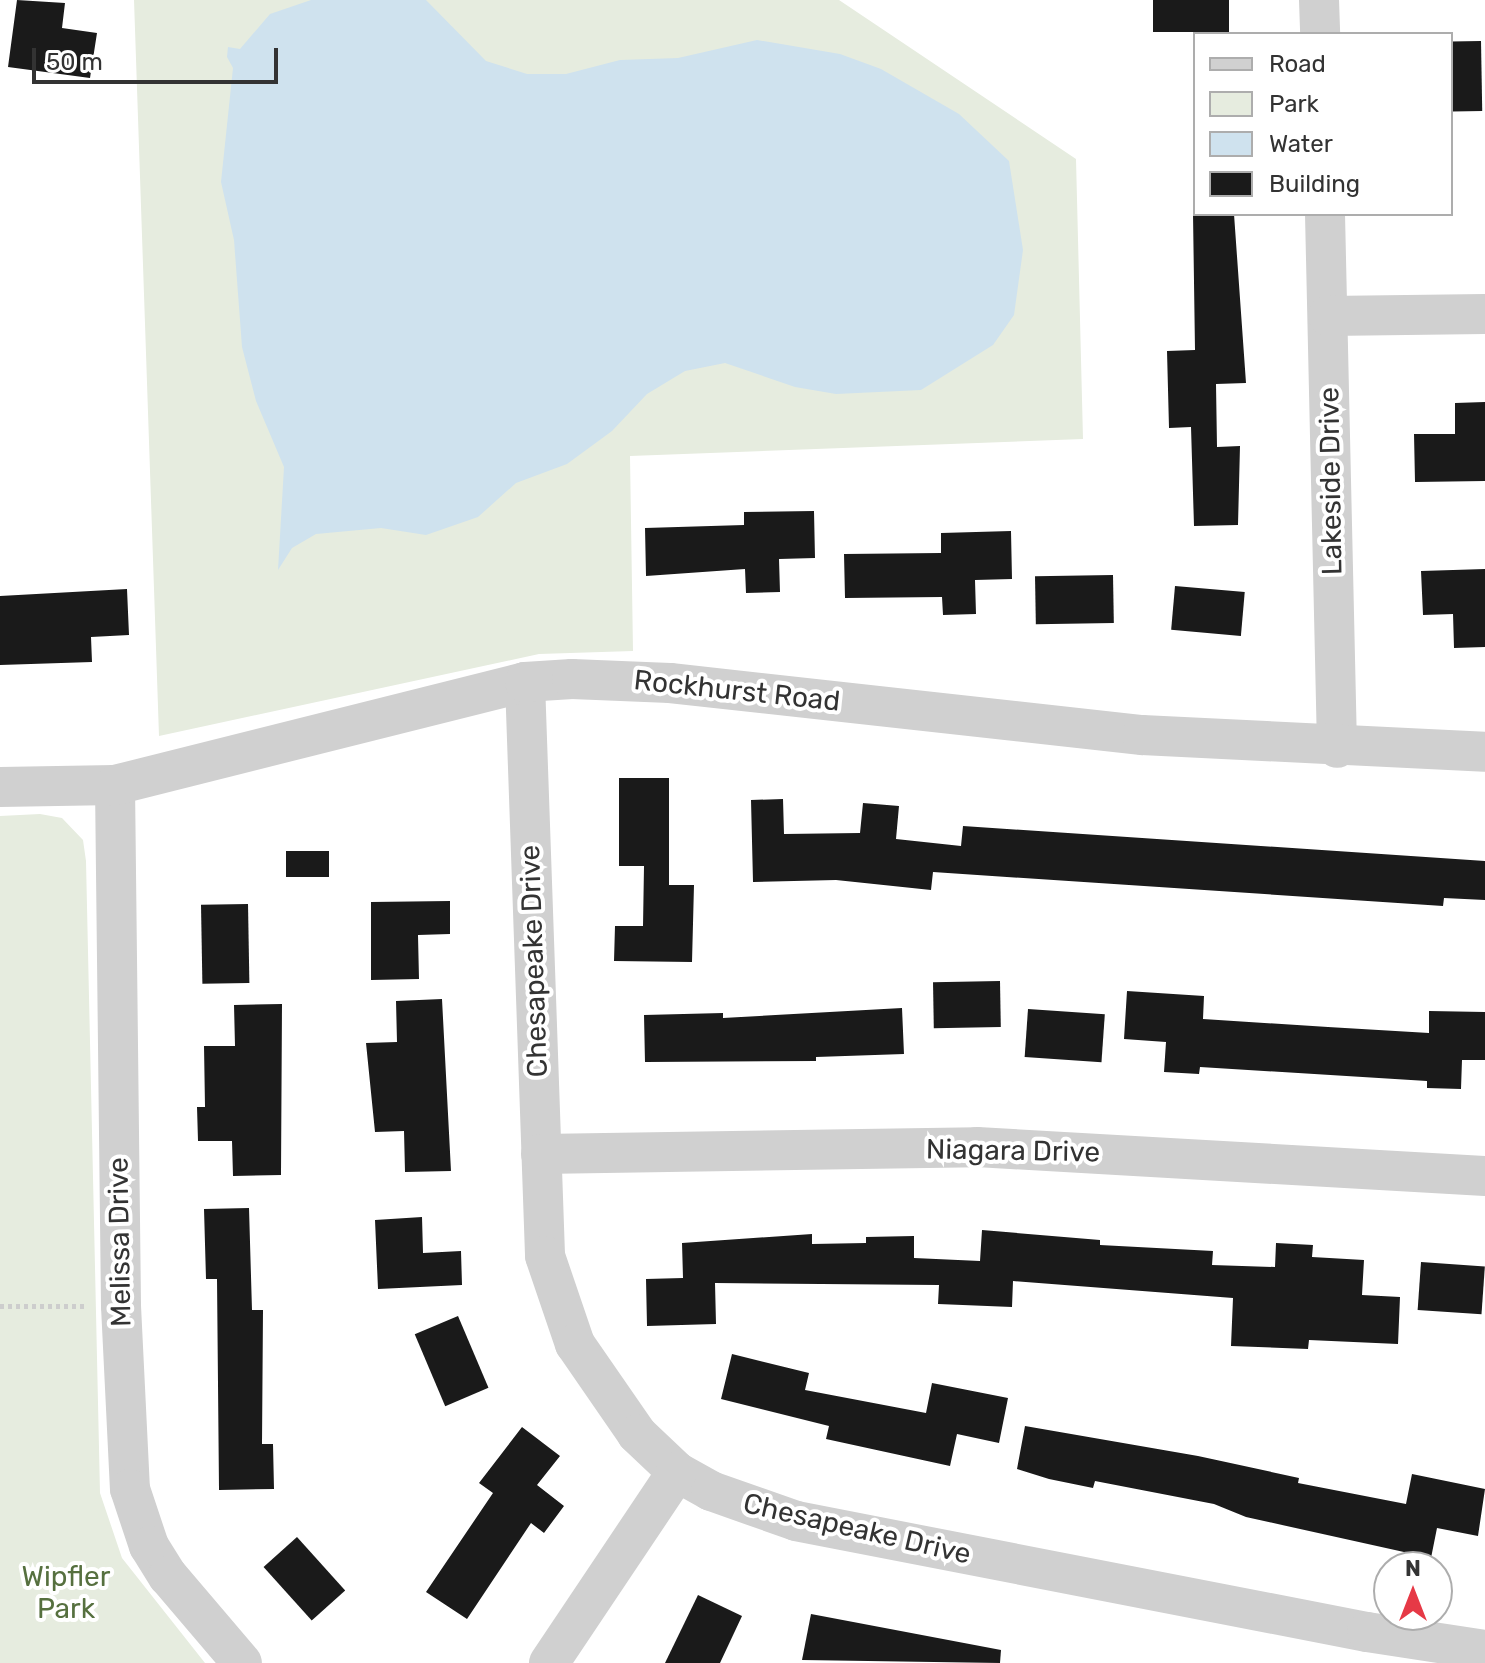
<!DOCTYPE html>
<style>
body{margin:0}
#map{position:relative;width:1485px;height:1663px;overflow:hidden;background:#fff;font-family:Rubik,sans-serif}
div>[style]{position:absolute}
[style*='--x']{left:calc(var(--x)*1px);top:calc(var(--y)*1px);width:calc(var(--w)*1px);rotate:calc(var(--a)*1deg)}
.green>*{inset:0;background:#e6ecdf}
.water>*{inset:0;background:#cfe2ee}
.building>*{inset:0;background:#1a1a1a;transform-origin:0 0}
.path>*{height:5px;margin-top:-2.5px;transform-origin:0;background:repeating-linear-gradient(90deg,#cdcdcd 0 4px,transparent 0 8px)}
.minor>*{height:40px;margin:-20px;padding:0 20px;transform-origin:20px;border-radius:20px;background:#d0d0d0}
span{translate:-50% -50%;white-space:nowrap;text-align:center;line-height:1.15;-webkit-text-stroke:8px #fff;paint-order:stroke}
.street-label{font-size:28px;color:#333}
.park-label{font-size:28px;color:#56703f}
.legend{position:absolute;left:1193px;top:32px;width:260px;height:184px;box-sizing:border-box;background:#fff;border:2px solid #adadad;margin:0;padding:10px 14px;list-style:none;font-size:24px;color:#333}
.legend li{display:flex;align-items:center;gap:16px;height:40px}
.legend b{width:40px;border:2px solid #adadad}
.north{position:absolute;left:1373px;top:1551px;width:80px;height:80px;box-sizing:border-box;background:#fff;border:2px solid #adadad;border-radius:50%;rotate:0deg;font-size:22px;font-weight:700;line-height:32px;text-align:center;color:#333}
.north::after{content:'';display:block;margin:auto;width:28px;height:36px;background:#e63946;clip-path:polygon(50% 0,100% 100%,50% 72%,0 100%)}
.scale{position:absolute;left:32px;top:48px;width:246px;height:36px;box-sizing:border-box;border:4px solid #333;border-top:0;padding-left:10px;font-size:24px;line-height:28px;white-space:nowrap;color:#333;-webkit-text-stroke:6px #fff;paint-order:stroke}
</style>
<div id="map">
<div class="green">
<i style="clip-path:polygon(134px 0,839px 0,1076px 159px,1083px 439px,630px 456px,633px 651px,539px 654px,159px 736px)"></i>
<i style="clip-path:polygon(40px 814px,62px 818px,83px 840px,86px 861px,100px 1493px,122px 1558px,205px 1663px,0 1663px,0 816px)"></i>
</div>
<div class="water">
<i style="clip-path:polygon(311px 0,426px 0,486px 61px,527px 74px,566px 74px,620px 60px,678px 58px,757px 40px,840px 54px,881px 69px,959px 114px,1009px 161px,1023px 250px,1014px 315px,993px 345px,921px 390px,836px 394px,795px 387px,725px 363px,685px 371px,647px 394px,612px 431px,567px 464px,516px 483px,478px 517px,426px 535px,381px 528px,316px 534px,292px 548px,278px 570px,284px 467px,256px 401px,242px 347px,234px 240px,221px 182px,233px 68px,227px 57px,228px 47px,240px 49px,270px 14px)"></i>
</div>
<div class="building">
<i style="clip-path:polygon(17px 0,65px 3px,62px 28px,97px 33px,90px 78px,8px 67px)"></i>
<i style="left:1153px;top:0;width:76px;height:32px"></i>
<i style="left:1481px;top:41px;width:70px;height:30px;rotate:89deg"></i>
<i style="clip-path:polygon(1193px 214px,1234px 214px,1246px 383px,1216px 384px,1217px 447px,1240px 446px,1238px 525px,1194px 526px,1191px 427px,1169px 428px,1167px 351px,1195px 350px)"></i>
<i style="clip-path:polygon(1485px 402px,1485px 481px,1415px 482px,1414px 434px,1455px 434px,1455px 403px)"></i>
<i style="clip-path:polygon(814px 511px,815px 558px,779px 559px,780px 592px,746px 593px,745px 569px,646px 576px,645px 528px,744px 525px,744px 512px)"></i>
<i style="clip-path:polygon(1011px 531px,1012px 579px,975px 580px,976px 614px,943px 615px,942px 597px,845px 598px,844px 554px,941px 553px,941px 533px)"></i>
<i style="clip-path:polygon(1485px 569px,1485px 647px,1454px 648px,1453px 614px,1423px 615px,1421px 571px)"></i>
<i style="left:1113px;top:575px;width:48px;height:78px;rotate:89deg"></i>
<i style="left:1175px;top:586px;width:70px;height:44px;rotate:5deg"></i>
<i style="clip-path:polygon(127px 589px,129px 635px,91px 637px,92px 662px,0 665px,0 596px)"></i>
<i style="clip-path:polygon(619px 778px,669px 778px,669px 885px,694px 885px,692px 962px,614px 961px,615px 926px,643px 926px,644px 866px,619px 866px)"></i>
<i style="clip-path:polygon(783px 799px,784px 834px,860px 833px,863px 803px,899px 806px,896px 839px,961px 846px,963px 826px,1485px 861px,1485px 900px,1444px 898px,1443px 906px,933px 872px,931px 890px,836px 880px,753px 882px,751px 800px)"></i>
<i style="left:286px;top:851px;width:43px;height:26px"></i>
<i style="clip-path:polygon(450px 901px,450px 934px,418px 935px,419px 979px,371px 980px,371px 902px)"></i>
<i style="left:248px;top:904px;width:79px;height:47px;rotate:89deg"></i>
<i style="left:1000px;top:981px;width:46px;height:67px;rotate:89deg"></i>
<i style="clip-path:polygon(1127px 991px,1204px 996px,1203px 1019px,1328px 1027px,1429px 1033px,1429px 1011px,1485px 1012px,1485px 1060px,1462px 1060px,1461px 1089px,1427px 1088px,1427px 1081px,1200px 1067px,1199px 1074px,1164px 1072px,1166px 1042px,1124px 1039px)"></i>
<i style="clip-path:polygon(442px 999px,451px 1171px,405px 1172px,404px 1131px,375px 1132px,366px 1043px,397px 1042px,396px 1001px)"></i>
<i style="clip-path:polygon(282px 1004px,281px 1175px,233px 1176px,232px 1141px,198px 1141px,197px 1107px,205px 1107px,204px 1046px,235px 1046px,234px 1005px)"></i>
<i style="clip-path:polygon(902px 1008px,904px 1054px,816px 1057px,816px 1061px,645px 1062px,644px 1015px,723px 1013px,723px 1018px)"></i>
<i style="left:1028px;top:1009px;width:77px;height:48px;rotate:4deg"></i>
<i style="clip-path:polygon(249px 1208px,252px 1310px,263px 1310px,262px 1444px,273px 1444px,274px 1489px,219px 1490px,217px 1279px,206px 1279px,204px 1209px)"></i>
<i style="clip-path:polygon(422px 1217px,423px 1253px,461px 1251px,462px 1285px,378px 1289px,375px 1220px)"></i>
<i style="clip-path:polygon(982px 1230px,1100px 1240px,1100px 1245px,1213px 1251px,1212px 1265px,1275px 1267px,1276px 1243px,1313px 1245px,1312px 1257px,1364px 1260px,1362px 1295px,1400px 1297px,1398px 1344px,1309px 1340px,1308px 1349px,1231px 1346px,1233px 1298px,1013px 1281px,1012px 1307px,938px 1304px,939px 1285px,715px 1283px,716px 1324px,647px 1326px,646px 1279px,683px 1278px,682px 1243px,812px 1234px,812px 1244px,866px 1243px,866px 1237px,914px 1236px,914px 1258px,980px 1261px)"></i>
<i style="left:1421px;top:1262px;width:64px;height:48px;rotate:4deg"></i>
<i style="left:458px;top:1316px;width:78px;height:47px;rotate:67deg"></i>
<i style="clip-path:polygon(732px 1354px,809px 1373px,805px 1390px,926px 1413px,932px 1383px,1008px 1398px,999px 1443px,957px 1434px,950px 1466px,826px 1439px,829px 1426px,721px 1399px)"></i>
<i style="clip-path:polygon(1025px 1426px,1198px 1456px,1299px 1478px,1298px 1483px,1406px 1504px,1412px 1474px,1485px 1489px,1478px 1536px,1437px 1528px,1431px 1558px,1246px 1517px,1214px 1504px,1095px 1481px,1093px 1488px,1049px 1479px,1017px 1469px)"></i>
<i style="clip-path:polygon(522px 1427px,560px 1456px,537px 1485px,564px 1506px,544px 1533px,531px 1523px,467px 1619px,426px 1592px,493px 1493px,479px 1483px)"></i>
<i style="left:297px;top:1537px;width:72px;height:45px;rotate:48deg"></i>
<i style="clip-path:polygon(698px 1595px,742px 1616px,720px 1663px,665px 1663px)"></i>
<i style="clip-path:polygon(811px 1614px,1001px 1650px,1000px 1663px,802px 1660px)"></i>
</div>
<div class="path">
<i style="--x:0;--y:1306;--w:87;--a:0"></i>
</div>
<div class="minor">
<i style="--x:1319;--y:0;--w:34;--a:88"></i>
<i style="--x:1325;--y:214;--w:534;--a:88.71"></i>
<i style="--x:1328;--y:316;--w:157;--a:-0.7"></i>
<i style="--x:525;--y:682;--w:574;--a:88"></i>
<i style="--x:545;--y:1256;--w:93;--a:71.2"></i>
<i style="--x:575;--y:1344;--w:109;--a:55.4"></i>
<i style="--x:637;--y:1434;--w:55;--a:43.5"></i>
<i style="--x:677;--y:1472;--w:39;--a:29"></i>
<i style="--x:711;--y:1491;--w:90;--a:19.4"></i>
<i style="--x:796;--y:1521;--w:582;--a:11"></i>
<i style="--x:1367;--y:1632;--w:119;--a:8.7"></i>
<i style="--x:115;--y:785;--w:521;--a:89.34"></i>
<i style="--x:121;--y:1306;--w:183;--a:87.2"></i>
<i style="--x:130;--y:1489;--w:60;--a:71.6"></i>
<i style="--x:149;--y:1546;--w:36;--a:58"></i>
<i style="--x:168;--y:1576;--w:114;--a:49.6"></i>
<i style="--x:0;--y:787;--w:115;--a:-1"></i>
<i style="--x:115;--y:785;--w:423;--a:-14.1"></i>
<i style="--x:525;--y:682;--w:47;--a:-3.7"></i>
<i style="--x:572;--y:679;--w:98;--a:2.3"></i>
<i style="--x:670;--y:683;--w:475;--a:6.3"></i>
<i style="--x:1142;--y:735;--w:343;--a:2.8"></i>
<i style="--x:541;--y:1154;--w:436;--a:-0.9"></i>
<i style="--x:977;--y:1147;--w:509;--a:3.27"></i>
<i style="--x:549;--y:1663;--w:230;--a:-56.2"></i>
</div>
<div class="street-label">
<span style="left:1331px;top:481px;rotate:-91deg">Lakeside Drive</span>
<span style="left:737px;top:691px;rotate:6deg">Rockhurst Road</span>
<span style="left:534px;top:961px;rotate:-92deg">Chesapeake Drive</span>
<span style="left:1013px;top:1151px;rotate:1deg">Niagara Drive</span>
<span style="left:120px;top:1242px;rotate:-91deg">Melissa Drive</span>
<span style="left:857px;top:1529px;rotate:13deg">Chesapeake Drive</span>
</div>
<div class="park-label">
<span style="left:66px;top:1593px">Wipfler<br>Park</span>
</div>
<ul class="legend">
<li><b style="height:10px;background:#d0d0d0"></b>Road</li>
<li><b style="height:22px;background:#e6ecdf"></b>Park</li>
<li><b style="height:22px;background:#cfe2ee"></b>Water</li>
<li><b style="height:22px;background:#1a1a1a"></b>Building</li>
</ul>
<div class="north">N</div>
<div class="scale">50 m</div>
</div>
